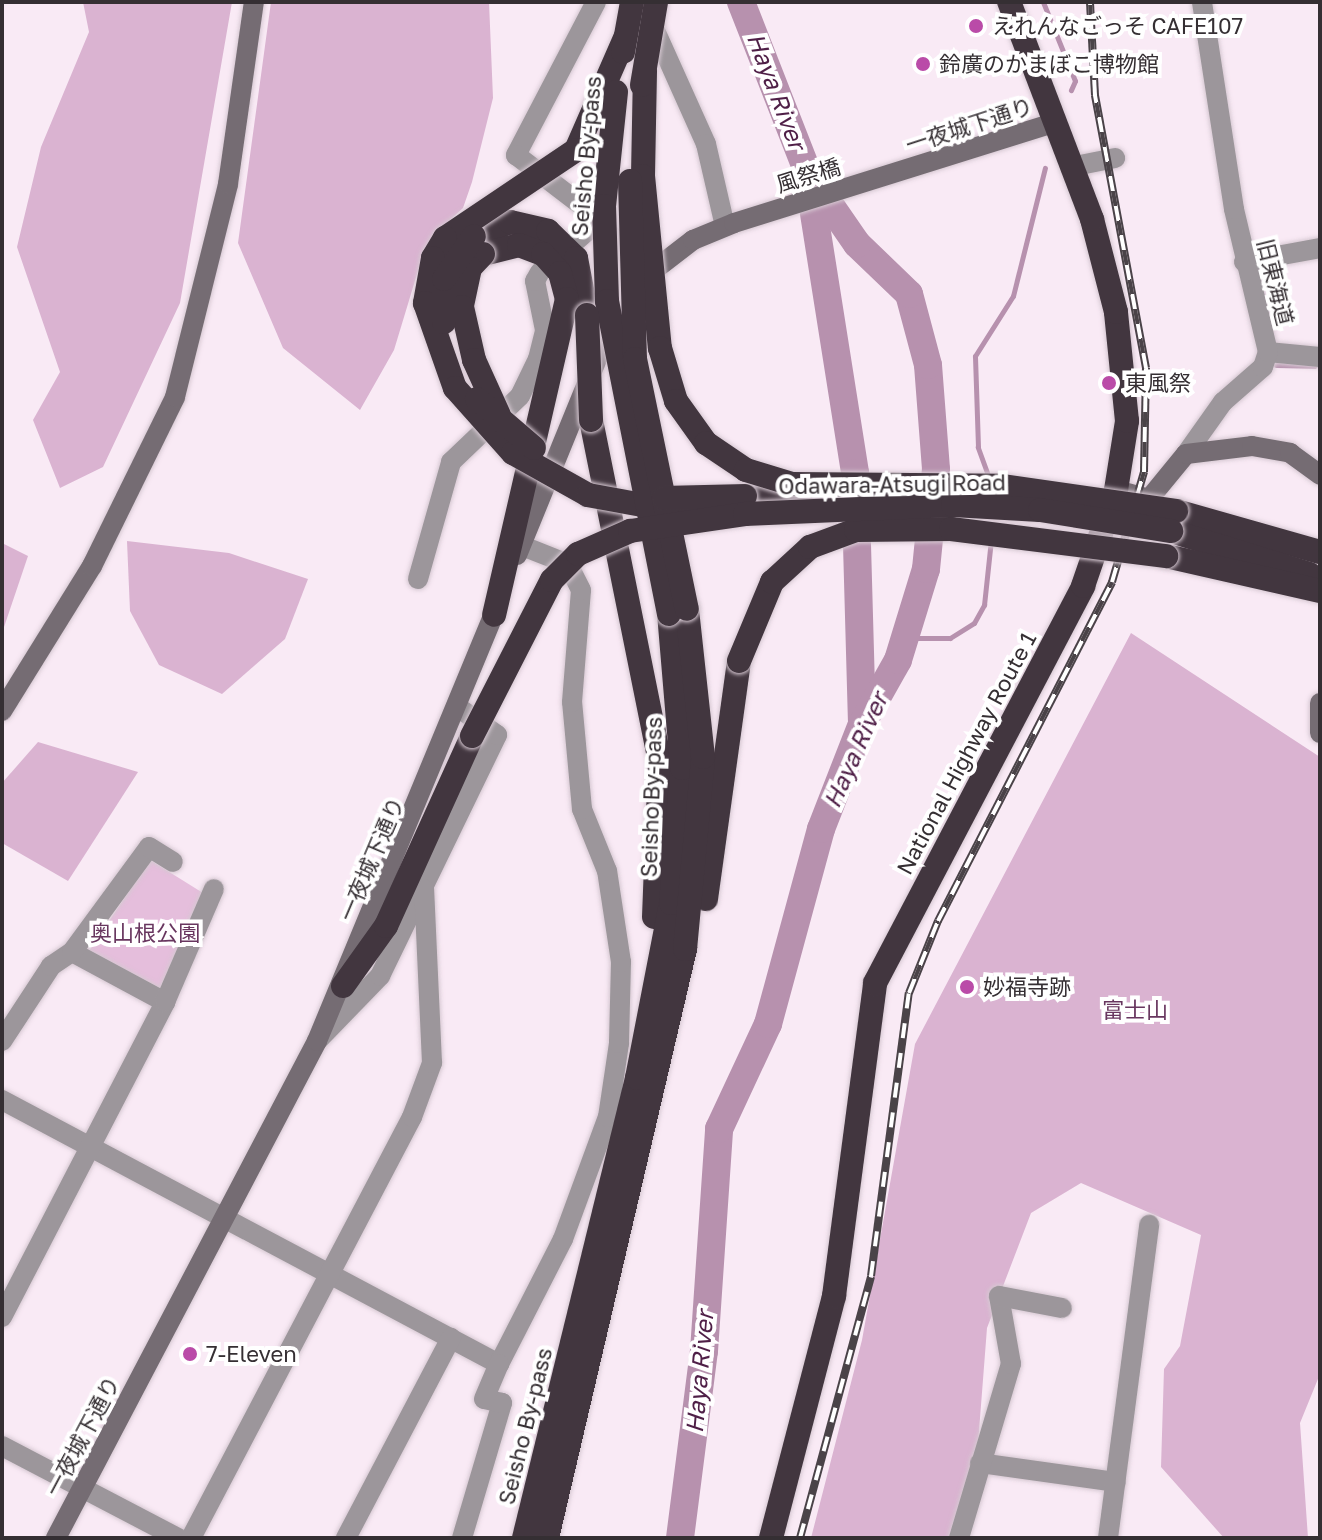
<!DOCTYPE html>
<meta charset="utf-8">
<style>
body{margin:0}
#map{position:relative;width:1322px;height:1540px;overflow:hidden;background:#f9eaf5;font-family:"Golos Text","Noto Sans JP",sans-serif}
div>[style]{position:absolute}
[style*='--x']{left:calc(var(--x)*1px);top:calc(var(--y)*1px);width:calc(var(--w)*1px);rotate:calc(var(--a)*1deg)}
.green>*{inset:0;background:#e5bedc}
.forest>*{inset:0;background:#dab3d1}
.stream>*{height:5px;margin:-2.5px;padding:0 2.5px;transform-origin:2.5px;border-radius:2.5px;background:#b791ae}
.river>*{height:28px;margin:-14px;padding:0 14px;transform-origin:14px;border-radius:14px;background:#b791ae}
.roads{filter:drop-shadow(0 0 2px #d6c8d2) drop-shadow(0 0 2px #d6c8d2)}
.street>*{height:20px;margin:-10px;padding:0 10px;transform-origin:10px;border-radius:10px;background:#9c969b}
.secondary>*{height:20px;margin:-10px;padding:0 10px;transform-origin:10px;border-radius:10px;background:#756c73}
.highway>*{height:24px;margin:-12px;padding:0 12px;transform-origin:12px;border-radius:12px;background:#42363f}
.rail>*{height:8px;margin-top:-4px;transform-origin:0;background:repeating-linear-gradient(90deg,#fff 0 15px,#4a4348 0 30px);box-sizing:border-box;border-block:2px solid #4a4348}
.bridges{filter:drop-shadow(0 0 2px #d6c8d2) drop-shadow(0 0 2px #d6c8d2)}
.highway-bridge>*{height:24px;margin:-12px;padding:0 12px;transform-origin:12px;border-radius:12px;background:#42363f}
.dots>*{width:22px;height:22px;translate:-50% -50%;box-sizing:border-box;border:4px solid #fff;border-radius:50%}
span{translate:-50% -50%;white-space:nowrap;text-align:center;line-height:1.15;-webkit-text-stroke:8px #fff;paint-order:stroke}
.poi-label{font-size:22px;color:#352f33}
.left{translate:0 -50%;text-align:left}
.street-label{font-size:22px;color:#352f33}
.park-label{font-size:22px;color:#68365f}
.water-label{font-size:24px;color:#4f1f47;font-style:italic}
.frame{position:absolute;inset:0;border:4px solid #352f33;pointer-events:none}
</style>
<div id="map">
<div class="green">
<i style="clip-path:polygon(150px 860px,203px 893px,160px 988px,89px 951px)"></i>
</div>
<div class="forest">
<i style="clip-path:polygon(83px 2px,232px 2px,180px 303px,103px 467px,60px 488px,33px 420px,60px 372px,17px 247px,41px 147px,89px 32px)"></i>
<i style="clip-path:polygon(271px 2px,489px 2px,493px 98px,472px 182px,463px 208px,437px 232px,421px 261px,394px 350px,360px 410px,283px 348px,238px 243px)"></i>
<i style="clip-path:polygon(127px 541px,229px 553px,308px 579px,285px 639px,222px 694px,159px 665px,130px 611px)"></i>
<i style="clip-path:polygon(2px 543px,28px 556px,2px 633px)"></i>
<i style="clip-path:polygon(1131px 633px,1320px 757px,1320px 1374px,1300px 1423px,1308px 1538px,1224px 1538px,1161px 1467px,1164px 1369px,1180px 1346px,1201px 1235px,1081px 1183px,1031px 1213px,987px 1328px,978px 1444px,950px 1538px,811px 1538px,862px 1340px,915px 1044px)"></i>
<i style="clip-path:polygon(38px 742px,138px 772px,68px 881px,2px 843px,2px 783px)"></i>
</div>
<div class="stream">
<i style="--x:1043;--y:2;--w:85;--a:67.9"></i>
<i style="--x:1075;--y:81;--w:10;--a:114"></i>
<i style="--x:1276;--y:365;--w:39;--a:1"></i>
<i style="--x:989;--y:478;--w:33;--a:-110"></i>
<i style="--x:978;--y:447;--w:91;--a:-91.9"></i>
<i style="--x:975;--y:356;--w:71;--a:-57.7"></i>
<i style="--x:1013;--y:296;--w:132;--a:-76"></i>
<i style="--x:903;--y:638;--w:47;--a:0"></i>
<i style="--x:950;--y:638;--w:28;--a:-32"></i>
<i style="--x:974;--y:623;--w:21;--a:-61"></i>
<i style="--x:984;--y:605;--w:65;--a:-83.9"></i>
</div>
<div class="river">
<i style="--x:809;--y:182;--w:295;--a:81"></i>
<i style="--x:855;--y:473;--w:247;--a:88.4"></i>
<i style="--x:680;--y:1538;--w:189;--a:-82.7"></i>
<i style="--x:704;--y:1351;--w:223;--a:-86.1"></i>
<i style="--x:719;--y:1129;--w:116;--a:-65"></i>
<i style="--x:768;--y:1024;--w:202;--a:-74.8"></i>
<i style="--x:821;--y:829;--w:113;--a:-68.7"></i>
<i style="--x:862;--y:724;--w:73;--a:-60.6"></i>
<i style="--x:898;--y:660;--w:95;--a:-72.9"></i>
<i style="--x:926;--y:569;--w:100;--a:-84.3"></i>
<i style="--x:936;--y:469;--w:104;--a:-94.4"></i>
<i style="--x:928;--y:365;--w:73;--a:-105"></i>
<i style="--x:909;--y:294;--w:72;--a:-136.1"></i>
<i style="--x:857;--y:244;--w:86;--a:-124.6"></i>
<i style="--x:808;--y:173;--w:184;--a:-111.4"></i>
</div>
<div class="roads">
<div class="street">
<i style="--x:596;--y:2;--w:173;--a:117.6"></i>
<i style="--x:516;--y:155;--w:97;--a:37.5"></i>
<i style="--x:593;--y:214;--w:65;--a:50"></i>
<i style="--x:649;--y:17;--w:139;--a:65.8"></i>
<i style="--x:706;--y:144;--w:84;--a:77"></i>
<i style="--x:1075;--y:166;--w:41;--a:-11.3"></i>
<i style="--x:577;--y:240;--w:30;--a:-41"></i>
<i style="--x:1244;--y:262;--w:77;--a:-10.4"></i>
<i style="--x:1268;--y:352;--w:52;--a:5.5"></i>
<i style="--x:1186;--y:454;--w:64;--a:-54.6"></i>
<i style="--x:1223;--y:402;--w:53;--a:-41.2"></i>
<i style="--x:1263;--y:367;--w:16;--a:-72"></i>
<i style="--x:1268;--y:352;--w:147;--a:-103.4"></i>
<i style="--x:1234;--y:209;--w:209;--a:-98.8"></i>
<i style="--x:418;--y:579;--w:122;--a:-74.2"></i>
<i style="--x:451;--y:462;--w:95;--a:-43.7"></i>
<i style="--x:520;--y:396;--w:41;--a:-64.1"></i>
<i style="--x:538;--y:359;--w:30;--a:-76"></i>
<i style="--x:545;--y:330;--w:50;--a:-101.5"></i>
<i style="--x:535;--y:281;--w:10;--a:-61"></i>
<i style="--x:72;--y:952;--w:106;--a:28.3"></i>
<i style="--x:2;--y:1041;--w:90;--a:-56.8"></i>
<i style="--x:51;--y:966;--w:25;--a:-34"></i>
<i style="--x:72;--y:952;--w:130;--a:-53.7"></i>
<i style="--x:149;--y:847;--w:28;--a:32"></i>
<i style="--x:317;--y:1041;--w:91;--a:-45.9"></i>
<i style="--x:380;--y:976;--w:268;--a:-64.1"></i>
<i style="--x:497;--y:735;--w:47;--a:-144.6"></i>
<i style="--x:2;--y:1100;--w:563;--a:27.98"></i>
<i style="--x:499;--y:1364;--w:140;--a:-62.9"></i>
<i style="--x:563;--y:1239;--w:130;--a:-69.8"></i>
<i style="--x:608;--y:1117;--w:75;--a:-81.5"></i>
<i style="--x:619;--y:1043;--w:81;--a:-88.6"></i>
<i style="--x:621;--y:962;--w:92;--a:-98.7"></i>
<i style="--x:607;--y:871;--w:67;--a:-112"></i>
<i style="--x:582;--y:809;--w:107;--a:-95.3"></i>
<i style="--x:572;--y:702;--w:112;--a:-85.4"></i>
<i style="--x:581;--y:590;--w:29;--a:-117"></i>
<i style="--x:568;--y:564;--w:52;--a:-158.4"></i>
<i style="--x:2;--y:1317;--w:355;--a:-62.6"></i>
<i style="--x:165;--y:1002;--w:123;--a:-66.6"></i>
<i style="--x:2;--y:1446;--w:199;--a:27.6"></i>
<i style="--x:980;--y:1463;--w:137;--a:8"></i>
<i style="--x:191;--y:1538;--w:475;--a:-62.3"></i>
<i style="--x:412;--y:1117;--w:58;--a:-69.7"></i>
<i style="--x:432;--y:1063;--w:174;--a:-92.6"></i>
<i style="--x:346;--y:1538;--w:226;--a:-62.3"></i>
<i style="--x:462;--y:1538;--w:141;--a:-73.5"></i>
<i style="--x:502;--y:1403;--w:18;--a:-167"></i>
<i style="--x:484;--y:1399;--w:38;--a:-67"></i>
<i style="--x:959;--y:1538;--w:182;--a:-73.4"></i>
<i style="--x:1011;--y:1364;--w:69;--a:-100"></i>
<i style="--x:999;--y:1296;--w:64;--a:10.8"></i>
<i style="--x:1108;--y:1538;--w:316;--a:-82.5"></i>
</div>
<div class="secondary">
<i style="--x:645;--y:277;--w:61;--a:-37.6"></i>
<i style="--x:693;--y:240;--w:44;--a:-22.5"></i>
<i style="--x:734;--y:223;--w:338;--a:-17.4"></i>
<i style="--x:1128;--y:493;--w:22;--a:16"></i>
<i style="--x:1149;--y:499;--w:58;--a:-50.6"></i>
<i style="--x:1186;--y:454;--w:66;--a:-6.9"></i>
<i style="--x:1252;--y:446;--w:39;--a:10"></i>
<i style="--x:1290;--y:453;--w:37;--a:36"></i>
<i style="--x:517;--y:555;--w:259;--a:-67.8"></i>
<i style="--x:1320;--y:703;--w:30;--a:90"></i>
<i style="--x:2;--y:711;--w:171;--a:-58.2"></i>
<i style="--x:92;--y:566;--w:188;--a:-63.8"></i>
<i style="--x:175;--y:397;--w:219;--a:-76"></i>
<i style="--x:228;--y:184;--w:184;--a:-81.9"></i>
<i style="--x:56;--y:1538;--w:561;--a:-62.29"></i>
<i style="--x:317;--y:1041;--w:474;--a:-67.5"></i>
</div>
<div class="highway">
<i style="--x:474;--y:236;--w:39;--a:-21"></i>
<i style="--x:510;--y:222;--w:39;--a:13"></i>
<i style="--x:548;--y:231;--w:39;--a:44"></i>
<i style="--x:576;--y:258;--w:58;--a:79.1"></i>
<i style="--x:483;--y:254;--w:37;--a:-14"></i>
<i style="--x:519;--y:245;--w:26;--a:21"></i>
<i style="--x:543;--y:254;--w:25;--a:48"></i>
<i style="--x:560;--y:273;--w:27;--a:75"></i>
<i style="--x:567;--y:299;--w:324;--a:103"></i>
<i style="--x:591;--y:420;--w:348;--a:78.6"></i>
<i style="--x:660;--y:761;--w:156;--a:92.2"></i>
<i style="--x:745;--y:496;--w:69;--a:-4.1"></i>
<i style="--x:1176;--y:511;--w:150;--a:15.9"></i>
<i style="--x:1171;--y:531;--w:145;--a:17.2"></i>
<i style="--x:1166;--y:556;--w:158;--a:12.8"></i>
<i style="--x:706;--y:899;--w:240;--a:-82.1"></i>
<i style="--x:343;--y:986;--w:74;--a:-54.4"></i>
<i style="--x:386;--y:926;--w:209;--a:-65.6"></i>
<i style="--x:524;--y:1538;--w:474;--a:-76.2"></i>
<i style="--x:637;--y:1078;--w:178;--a:-79"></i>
<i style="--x:671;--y:903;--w:135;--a:-85.3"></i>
<i style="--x:682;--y:768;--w:155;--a:-94.8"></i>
<i style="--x:547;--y:1538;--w:605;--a:-76.81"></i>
<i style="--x:685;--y:949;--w:193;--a:-84.6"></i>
<i style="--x:703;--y:757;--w:149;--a:-96.2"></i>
<i style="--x:771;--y:1538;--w:250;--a:-75.4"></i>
<i style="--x:834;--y:1296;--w:316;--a:-82.5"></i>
<i style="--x:875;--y:983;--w:448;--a:-62.3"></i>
<i style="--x:1083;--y:586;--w:102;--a:-71"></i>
<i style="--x:1116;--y:490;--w:70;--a:-80.9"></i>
<i style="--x:1127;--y:421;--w:110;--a:-95.8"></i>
<i style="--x:1116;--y:312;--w:96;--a:-104.5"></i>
<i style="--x:1092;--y:219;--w:232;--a:-110.9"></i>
</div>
</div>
<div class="rail">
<i style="--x:800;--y:1538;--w:271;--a:-74.8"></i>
<i style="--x:871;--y:1276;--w:286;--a:-82.4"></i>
<i style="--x:909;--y:993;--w:78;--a:-68.1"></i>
<i style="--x:938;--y:921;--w:381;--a:-62.8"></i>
<i style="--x:1112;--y:582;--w:115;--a:-73.8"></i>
<i style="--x:1144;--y:472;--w:104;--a:-88.9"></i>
<i style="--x:1146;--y:368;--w:278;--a:-100.6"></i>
<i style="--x:1095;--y:95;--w:93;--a:-93.1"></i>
</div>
<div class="bridges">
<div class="highway-bridge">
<i style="--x:625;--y:38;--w:122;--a:113.6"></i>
<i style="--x:576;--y:150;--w:158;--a:146.1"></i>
<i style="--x:445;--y:238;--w:23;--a:121"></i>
<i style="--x:433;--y:258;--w:46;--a:100.1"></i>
<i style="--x:425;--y:303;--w:90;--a:70.6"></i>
<i style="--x:455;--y:388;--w:87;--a:48.3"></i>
<i style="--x:513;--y:453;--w:86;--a:29.2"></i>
<i style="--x:588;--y:495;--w:100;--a:10.4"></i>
<i style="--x:623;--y:52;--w:51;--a:-79.8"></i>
<i style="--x:645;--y:71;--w:105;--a:91.1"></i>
<i style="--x:643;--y:176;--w:173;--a:84.4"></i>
<i style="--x:660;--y:348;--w:55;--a:73.2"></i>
<i style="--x:676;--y:401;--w:52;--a:54.5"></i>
<i style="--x:706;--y:443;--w:48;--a:34"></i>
<i style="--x:746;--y:470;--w:48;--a:16.9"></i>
<i style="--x:792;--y:484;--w:211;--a:0.5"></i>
<i style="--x:1003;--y:486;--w:175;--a:8.2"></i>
<i style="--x:642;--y:85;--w:84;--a:-80.4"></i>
<i style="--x:616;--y:92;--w:115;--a:96"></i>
<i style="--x:604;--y:206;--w:95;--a:88.2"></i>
<i style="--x:607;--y:301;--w:319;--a:78.8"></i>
<i style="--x:630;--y:181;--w:178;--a:88.4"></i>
<i style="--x:635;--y:359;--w:255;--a:78.3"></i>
<i style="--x:483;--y:254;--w:19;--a:133"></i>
<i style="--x:470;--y:268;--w:40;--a:102"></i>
<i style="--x:462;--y:307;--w:54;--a:77.2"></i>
<i style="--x:474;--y:360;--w:60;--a:65.6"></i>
<i style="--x:587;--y:315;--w:105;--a:87.8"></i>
<i style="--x:444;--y:322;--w:43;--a:-90"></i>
<i style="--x:444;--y:279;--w:52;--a:-55.1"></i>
<i style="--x:477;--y:399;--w:75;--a:40.7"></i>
<i style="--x:664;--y:498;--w:81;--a:-1.4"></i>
<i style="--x:739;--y:661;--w:86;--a:-67.3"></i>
<i style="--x:772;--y:582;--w:52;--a:-42.6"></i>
<i style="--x:810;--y:547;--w:49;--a:-20.3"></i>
<i style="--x:856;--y:530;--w:95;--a:-0.6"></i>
<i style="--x:951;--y:529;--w:217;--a:7.2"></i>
<i style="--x:472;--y:736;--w:175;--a:-62.9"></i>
<i style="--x:552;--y:580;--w:37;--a:-45"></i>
<i style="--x:578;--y:554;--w:57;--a:-23.9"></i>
<i style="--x:630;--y:531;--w:116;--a:-8.4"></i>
<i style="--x:745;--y:514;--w:208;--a:-2.5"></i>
<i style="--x:953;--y:505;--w:87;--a:3.3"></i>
<i style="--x:1040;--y:510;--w:133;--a:9.1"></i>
</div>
</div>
<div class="dots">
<i style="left:976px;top:26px;background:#ba4ba8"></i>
<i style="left:923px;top:64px;background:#ba4ba8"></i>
<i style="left:1109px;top:383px;background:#ba4ba8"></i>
<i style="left:967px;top:987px;background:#ba4ba8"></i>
<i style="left:190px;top:1354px;background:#ba4ba8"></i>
</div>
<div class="poi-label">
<span class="left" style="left:992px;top:26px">えれんなごっそ CAFE107</span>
<span class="left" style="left:939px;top:64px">鈴廣のかまぼこ博物館</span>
<span class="left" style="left:1125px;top:383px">東風祭</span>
<span class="left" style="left:983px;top:987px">妙福寺跡</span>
<span class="left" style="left:206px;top:1354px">7-Eleven</span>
</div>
<div class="street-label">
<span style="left:969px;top:125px;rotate:-18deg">一夜城下通り</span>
<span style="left:586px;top:156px;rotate:-85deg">Seisho By-pass</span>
<span style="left:808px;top:175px;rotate:-17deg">風祭橋</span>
<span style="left:1276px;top:282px;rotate:76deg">旧東海道</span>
<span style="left:892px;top:484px;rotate:-1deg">Odawara-Atsugi Road</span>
<span style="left:966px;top:753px;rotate:-62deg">National Highway Route 1</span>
<span style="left:651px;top:797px;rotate:-88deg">Seisho By-pass</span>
<span style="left:371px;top:859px;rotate:-67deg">一夜城下通り</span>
<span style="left:525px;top:1426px;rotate:-76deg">Seisho By-pass</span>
<span style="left:82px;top:1436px;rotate:-62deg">一夜城下通り</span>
</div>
<div class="park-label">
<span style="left:145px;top:933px">奥山根公園</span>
<span style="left:1135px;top:1010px">富士山</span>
</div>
<div class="water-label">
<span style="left:777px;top:91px;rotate:69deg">Haya River</span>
<span style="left:855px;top:750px;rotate:-66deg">Haya River</span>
<span style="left:699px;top:1372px;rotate:-85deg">Haya River</span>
</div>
<div class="frame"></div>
</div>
